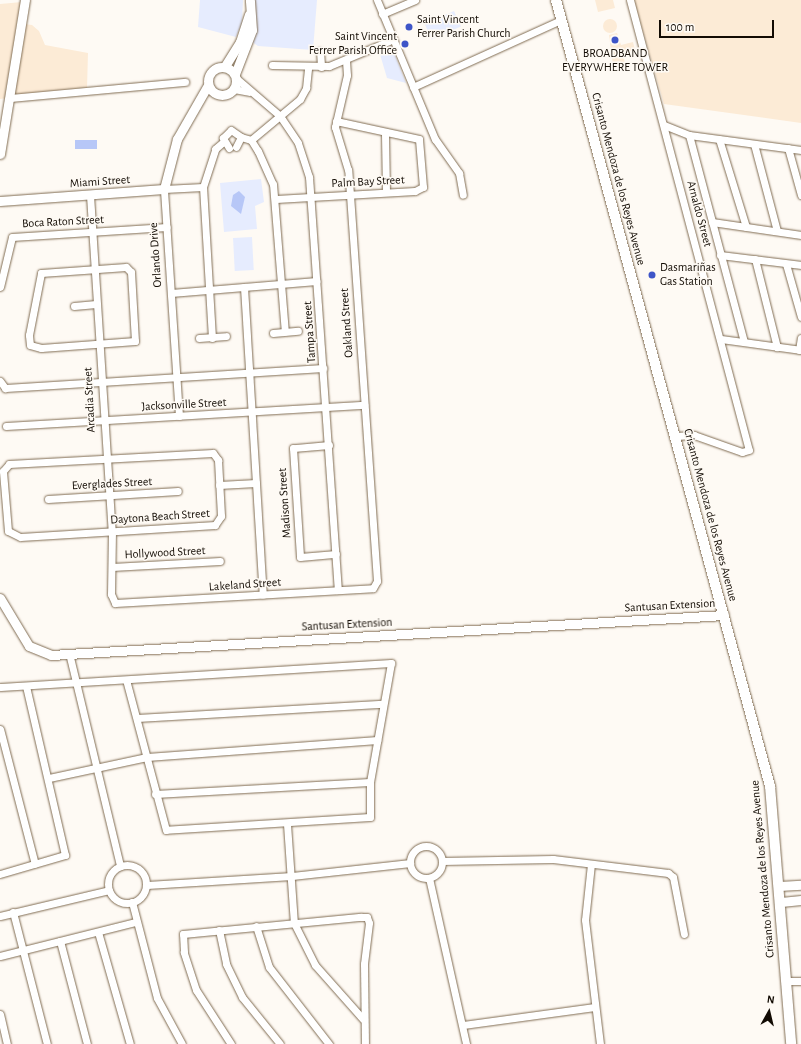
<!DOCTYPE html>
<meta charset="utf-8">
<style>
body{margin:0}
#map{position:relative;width:801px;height:1044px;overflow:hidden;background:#fefaf4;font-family:"Alegreya Sans",sans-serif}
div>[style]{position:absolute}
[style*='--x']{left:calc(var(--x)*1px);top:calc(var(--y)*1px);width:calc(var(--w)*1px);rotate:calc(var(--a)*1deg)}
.built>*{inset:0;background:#fcebd6}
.round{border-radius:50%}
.green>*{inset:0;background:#e6ecfe;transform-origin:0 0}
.water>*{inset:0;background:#b7c7f7;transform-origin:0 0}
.roads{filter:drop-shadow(0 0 1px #806c52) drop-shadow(0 0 1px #806c52)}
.minor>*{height:7px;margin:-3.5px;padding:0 3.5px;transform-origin:3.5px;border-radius:3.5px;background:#fff}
.minor>.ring{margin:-3.5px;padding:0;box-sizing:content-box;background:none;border:7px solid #fff;border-radius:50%}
.tertiary>*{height:9px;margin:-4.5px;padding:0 4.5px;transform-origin:4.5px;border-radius:4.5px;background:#fff}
.tertiary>.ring{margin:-4.5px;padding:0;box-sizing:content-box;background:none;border:9px solid #fff;border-radius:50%}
.secondary>*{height:10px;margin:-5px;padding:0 5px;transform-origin:5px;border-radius:5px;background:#fff}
.dots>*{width:11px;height:11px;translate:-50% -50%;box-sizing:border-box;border:2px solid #fefaf4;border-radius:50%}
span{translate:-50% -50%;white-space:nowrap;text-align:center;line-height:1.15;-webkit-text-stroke:3px #fefaf4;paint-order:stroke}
.poi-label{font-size:12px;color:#120b03}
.left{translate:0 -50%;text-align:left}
.right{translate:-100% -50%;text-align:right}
.street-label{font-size:12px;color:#120b03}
.north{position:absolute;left:749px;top:992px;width:40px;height:40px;-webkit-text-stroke:3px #fefaf4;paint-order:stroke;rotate:8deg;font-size:11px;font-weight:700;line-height:16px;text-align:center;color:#120b03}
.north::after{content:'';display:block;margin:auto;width:14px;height:18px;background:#120b03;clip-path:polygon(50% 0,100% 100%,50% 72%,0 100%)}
.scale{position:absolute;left:659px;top:20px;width:115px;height:18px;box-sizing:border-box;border:2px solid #120b03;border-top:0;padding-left:5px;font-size:12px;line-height:14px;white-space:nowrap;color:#120b03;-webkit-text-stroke:3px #fefaf4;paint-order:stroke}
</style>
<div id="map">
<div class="built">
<i style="clip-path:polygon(595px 0,613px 0,615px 8px,598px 12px)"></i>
<i style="clip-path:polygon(634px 0,801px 0,801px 123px,664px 104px)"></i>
<i style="clip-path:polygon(22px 2px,17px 23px,32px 25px,39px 31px,45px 45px,88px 53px,87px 88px,0 99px,0 4px)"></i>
<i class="round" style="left:603px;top:19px;width:14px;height:14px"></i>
<i style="clip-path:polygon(617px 33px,621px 45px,633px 42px,635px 50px,623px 54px,625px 63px,613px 66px,609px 35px)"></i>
</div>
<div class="green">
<i style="clip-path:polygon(200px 0,243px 0,242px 23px,236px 37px,198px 27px)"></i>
<i style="clip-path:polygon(255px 0,317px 0,313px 50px,258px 46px,252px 42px)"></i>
<i style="left:454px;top:11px;width:17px;height:32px;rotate:66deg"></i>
<i style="clip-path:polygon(391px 45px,406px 83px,387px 78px,379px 51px)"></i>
<i style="clip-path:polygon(261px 179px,264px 202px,255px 206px,257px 229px,224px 232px,220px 183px)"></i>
<i style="left:252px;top:237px;width:33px;height:19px;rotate:87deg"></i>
</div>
<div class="water">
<i style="left:97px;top:140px;width:9px;height:22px;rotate:90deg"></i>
<i style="clip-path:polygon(239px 191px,245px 197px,241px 214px,231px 206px,233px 195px)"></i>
</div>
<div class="roads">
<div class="minor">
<i style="--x:377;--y:0;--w:151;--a:67.4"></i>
<i style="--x:435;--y:139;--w:42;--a:54.8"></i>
<i style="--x:459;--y:173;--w:22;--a:80"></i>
<i style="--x:630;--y:0;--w:465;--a:75.2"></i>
<i style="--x:749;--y:450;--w:7;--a:164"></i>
<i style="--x:742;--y:452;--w:51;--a:-160.5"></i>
<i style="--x:694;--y:435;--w:19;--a:177"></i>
<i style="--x:382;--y:14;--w:36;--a:-23"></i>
<i style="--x:320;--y:51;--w:16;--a:86"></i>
<i style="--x:272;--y:65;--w:57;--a:1"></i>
<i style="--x:329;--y:66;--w:65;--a:-22.6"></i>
<i style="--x:237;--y:79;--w:57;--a:40.7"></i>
<i style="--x:280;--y:116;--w:32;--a:56"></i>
<i style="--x:298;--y:143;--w:36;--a:72"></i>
<i style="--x:309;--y:177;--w:414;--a:86"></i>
<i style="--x:413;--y:87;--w:162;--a:-24.4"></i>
<i style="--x:234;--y:89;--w:15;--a:11"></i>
<i style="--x:11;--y:98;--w:175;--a:-5.3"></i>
<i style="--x:664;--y:125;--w:27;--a:22"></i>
<i style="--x:689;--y:135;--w:113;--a:7.6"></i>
<i style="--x:385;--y:134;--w:57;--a:89"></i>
<i style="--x:689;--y:135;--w:214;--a:75.1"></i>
<i style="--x:241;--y:137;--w:10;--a:17"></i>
<i style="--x:251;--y:140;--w:13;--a:58"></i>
<i style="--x:258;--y:151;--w:36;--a:66"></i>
<i style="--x:273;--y:184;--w:148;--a:85.4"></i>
<i style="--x:719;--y:139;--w:92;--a:72.9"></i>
<i style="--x:251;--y:140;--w:64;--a:-39.9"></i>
<i style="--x:300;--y:99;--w:13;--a:-61"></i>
<i style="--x:306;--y:88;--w:20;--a:-84"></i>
<i style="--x:754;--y:144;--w:90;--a:75.2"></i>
<i style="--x:229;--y:148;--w:12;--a:-121"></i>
<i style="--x:223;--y:138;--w:11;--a:-45"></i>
<i style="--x:231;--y:130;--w:12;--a:35"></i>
<i style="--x:241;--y:137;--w:11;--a:117"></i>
<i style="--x:788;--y:148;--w:49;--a:74.5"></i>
<i style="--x:90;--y:195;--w:337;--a:86.3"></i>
<i style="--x:112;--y:531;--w:63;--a:90.9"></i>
<i style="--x:111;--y:594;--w:10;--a:66"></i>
<i style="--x:115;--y:603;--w:258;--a:-3.3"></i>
<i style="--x:373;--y:588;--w:8;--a:-60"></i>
<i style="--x:377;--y:581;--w:412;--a:-94"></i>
<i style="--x:348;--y:170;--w:45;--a:-106.8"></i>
<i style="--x:335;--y:127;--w:53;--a:-77"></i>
<i style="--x:347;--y:75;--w:14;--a:-94"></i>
<i style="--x:276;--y:199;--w:139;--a:-3.3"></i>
<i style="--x:415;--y:191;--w:9;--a:-27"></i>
<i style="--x:423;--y:187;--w:48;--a:-94.8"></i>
<i style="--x:419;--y:139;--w:85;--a:-167.8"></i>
<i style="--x:712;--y:222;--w:90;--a:8.3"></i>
<i style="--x:720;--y:255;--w:82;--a:7"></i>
<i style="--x:755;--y:259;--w:91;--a:76"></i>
<i style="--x:786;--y:264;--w:55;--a:74.2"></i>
<i style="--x:126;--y:267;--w:7;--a:45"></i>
<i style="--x:131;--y:272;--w:69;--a:86.7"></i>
<i style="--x:135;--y:341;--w:94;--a:175.7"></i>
<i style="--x:41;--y:348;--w:11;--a:-165"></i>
<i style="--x:30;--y:345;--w:10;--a:-96"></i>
<i style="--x:29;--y:335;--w:63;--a:-79"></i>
<i style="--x:41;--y:273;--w:85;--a:-4"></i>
<i style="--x:0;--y:287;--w:51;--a:-76.5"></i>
<i style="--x:12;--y:237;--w:155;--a:-3.7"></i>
<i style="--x:244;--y:287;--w:308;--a:86.5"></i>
<i style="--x:171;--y:293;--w:146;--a:-4.7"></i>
<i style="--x:74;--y:306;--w:22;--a:-5"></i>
<i style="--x:273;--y:333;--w:25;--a:-5"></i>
<i style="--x:199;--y:338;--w:27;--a:-4"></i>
<i style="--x:212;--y:338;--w:151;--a:-93.4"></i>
<i style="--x:203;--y:187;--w:40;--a:-72"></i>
<i style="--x:215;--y:149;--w:11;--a:-41"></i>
<i style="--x:721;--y:339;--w:81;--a:7.8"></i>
<i style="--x:799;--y:350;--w:12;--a:-81"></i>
<i style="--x:0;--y:381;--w:9;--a:54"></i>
<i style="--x:5;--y:388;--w:319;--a:-3.6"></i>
<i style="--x:179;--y:416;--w:227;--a:-93.8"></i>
<i style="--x:164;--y:189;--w:39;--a:-3"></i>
<i style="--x:6;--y:426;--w:359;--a:-3.4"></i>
<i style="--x:329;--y:445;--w:36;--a:175"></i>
<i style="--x:293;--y:448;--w:109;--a:86.3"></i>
<i style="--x:300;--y:557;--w:36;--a:-5"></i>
<i style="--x:213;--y:453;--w:9;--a:54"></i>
<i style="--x:218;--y:460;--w:56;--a:86.9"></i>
<i style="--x:221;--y:516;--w:11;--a:124"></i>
<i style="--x:215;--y:525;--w:195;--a:176.5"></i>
<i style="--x:20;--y:537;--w:13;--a:-153"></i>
<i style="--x:8;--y:531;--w:60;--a:-94.8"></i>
<i style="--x:3;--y:471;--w:9;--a:-49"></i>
<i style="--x:9;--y:464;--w:204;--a:-3.1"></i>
<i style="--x:219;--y:485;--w:37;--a:-3"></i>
<i style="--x:48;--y:499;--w:130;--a:-3.5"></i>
<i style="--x:112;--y:567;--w:108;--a:-3.2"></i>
<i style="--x:69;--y:653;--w:219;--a:76.5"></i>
<i style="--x:0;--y:687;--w:392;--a:-3.5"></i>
<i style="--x:391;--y:663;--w:121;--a:100"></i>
<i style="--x:370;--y:782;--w:35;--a:90"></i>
<i style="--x:370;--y:817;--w:204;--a:176.4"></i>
<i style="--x:166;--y:830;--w:155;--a:-104.9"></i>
<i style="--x:137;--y:718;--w:246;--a:-3.3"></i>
<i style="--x:0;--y:729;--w:139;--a:75.5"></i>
<i style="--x:49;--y:778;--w:100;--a:-12.1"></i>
<i style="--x:147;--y:757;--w:231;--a:-4.2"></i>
<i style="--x:155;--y:794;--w:215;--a:-3.2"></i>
<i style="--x:287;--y:824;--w:99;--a:86"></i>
<i style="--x:294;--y:923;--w:47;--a:63.4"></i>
<i style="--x:315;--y:965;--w:72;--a:48.4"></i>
<i class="ring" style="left:410px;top:846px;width:25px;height:25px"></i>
<i style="--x:442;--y:861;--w:111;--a:-1"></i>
<i style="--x:553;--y:859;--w:116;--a:6.9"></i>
<i style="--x:668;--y:873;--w:6;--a:39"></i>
<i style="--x:673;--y:877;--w:58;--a:79.1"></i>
<i style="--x:591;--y:864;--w:56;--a:96.1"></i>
<i style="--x:585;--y:920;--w:125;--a:83.1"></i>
<i class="ring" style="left:108px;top:865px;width:31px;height:31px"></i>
<i style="--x:0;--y:874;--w:68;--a:-16.3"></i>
<i style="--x:65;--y:855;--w:173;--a:-103"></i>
<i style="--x:429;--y:878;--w:170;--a:77.4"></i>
<i style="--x:147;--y:885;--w:145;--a:-3.6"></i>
<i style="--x:292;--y:876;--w:119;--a:-6.3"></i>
<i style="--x:132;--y:902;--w:99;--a:75.4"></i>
<i style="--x:157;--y:998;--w:52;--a:61.5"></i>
<i style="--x:13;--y:912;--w:136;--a:75.6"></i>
<i style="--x:0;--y:916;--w:112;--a:-13.4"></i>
<i style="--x:256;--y:926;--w:43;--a:72.4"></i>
<i style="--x:269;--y:967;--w:98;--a:52.1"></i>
<i style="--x:219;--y:930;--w:35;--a:78"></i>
<i style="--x:226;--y:964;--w:37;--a:64"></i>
<i style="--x:242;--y:997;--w:60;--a:51"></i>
<i style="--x:98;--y:932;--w:116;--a:74.1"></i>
<i style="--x:60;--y:941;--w:106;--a:75.3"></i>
<i style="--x:0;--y:956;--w:139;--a:-14.1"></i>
<i style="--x:786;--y:981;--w:15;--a:0"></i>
<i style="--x:0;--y:1014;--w:31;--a:77"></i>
<i style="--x:463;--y:1025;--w:133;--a:-7.8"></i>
<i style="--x:231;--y:1044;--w:64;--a:-122.9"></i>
<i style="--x:196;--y:990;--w:40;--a:-108"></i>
<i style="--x:184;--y:952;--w:18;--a:-93"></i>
<i style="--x:183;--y:934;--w:179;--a:-5.5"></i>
<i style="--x:361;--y:917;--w:6;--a:0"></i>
<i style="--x:367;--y:917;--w:6;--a:72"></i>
<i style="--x:369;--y:923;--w:41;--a:97"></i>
<i style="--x:364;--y:964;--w:80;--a:89.3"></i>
</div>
<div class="tertiary">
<i style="--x:225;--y:66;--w:28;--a:-58"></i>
<i style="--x:240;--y:42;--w:29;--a:-72"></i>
<i class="ring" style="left:208px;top:67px;width:19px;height:19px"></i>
<i style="--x:235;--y:74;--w:47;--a:-68.9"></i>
<i style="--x:252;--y:30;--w:30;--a:-94"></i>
<i style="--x:0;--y:154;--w:156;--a:-80.8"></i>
<i style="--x:0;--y:201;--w:164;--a:-4.2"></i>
<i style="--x:164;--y:189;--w:52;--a:-75.4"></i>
<i style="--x:177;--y:139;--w:62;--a:-60.1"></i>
<i style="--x:0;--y:598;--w:56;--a:58.9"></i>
<i style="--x:29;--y:646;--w:24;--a:22"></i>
<i style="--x:51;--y:655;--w:674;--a:-3.4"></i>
<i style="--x:779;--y:886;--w:22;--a:-3"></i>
<i style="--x:781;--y:902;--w:20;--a:-6"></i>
</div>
<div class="secondary">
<i style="--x:556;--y:0;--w:815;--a:74.77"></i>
<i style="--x:770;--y:786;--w:259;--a:85.3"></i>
</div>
</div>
<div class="dots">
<i style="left:409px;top:27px;background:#3e55c8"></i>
<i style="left:615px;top:40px;background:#3e55c8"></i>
<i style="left:405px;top:44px;background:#3e55c8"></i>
<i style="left:652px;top:275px;background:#3e55c8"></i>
</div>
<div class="poi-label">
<span class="left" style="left:417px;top:27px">Saint Vincent<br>Ferrer Parish Church</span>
<span class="right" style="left:397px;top:44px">Saint Vincent<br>Ferrer Parish Office</span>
<span style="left:615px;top:61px">BROADBAND<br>EVERYWHERE TOWER</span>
<span class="left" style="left:660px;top:275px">Dasmariñas<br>Gas Station</span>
</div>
<div class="street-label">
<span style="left:618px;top:179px;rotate:75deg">Crisanto Mendoza de los Reyes Avenue</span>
<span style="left:100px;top:182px;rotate:-4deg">Miami Street</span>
<span style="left:368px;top:182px;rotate:-3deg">Palm Bay Street</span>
<span style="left:699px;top:214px;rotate:75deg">Arnaldo Street</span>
<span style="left:63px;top:222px;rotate:-3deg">Boca Raton Street</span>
<span style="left:156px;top:255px;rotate:-94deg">Orlando Drive</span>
<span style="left:347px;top:323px;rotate:-94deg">Oakland Street</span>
<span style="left:310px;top:332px;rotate:-94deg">Tampa Street</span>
<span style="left:90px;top:400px;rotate:-93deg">Arcadia Street</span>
<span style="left:184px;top:405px;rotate:-3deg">Jacksonville Street</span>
<span style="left:112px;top:484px;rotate:-3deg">Everglades Street</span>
<span style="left:285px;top:503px;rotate:-94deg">Madison Street</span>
<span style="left:710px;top:515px;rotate:75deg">Crisanto Mendoza de los Reyes Avenue</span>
<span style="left:160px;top:517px;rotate:-4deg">Daytona Beach Street</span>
<span style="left:165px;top:553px;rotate:-3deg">Hollywood Street</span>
<span style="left:245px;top:585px;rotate:-4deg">Lakeland Street</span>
<span style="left:670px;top:606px;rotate:-3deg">Santusan Extension</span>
<span style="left:347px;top:625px;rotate:-3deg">Santusan Extension</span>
<span style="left:763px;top:869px;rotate:-95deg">Crisanto Mendoza de los Reyes Avenue</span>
</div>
<div class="north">N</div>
<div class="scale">100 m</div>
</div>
